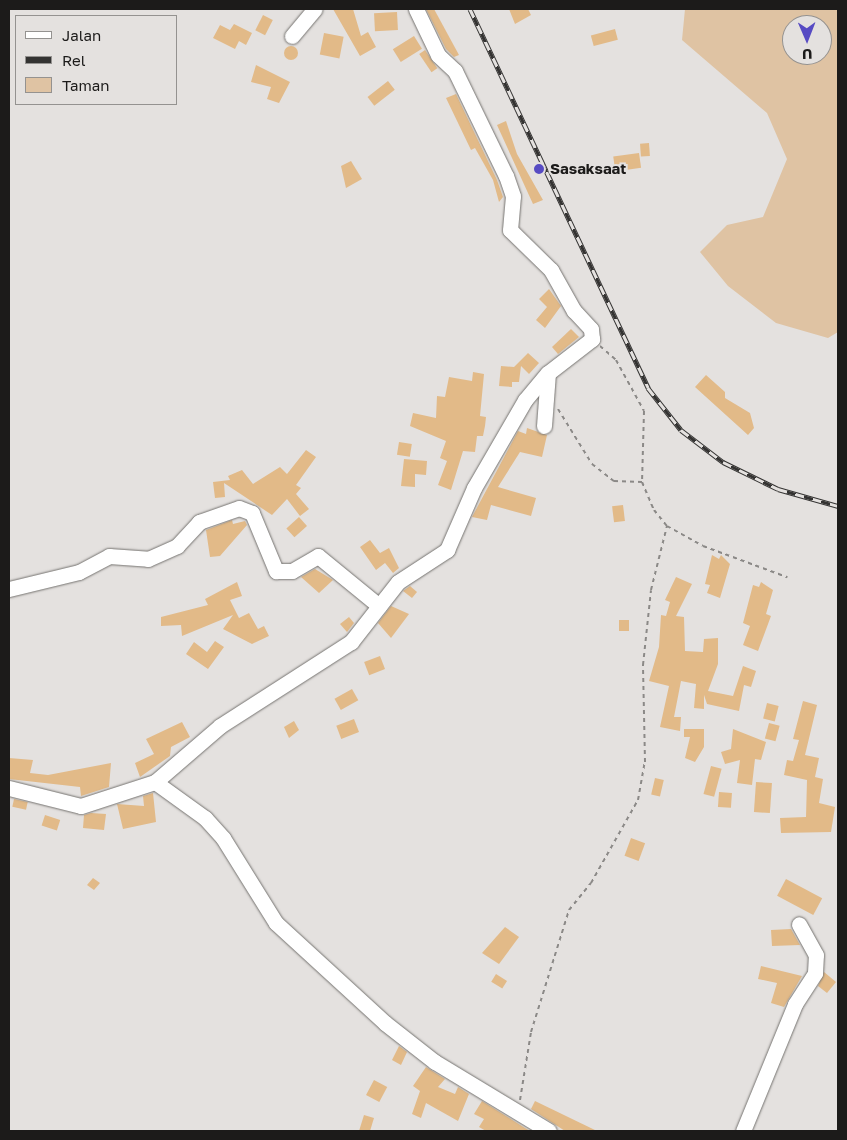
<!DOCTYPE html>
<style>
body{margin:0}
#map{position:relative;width:847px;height:1140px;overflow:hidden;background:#e4e1df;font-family:"Golos Text",sans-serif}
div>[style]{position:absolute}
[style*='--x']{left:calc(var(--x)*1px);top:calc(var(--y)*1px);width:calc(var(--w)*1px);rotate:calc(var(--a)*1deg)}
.green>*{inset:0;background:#dfc3a3}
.building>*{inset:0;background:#e2ba88;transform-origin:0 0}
.round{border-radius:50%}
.path>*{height:2px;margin-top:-1px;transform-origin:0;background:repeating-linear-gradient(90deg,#8b8987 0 4px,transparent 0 8px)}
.roads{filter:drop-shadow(0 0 1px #757370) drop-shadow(0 0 1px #757370)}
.minor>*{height:15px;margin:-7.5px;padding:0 7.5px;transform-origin:7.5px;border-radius:7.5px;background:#fff}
.rail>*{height:5px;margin-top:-2.5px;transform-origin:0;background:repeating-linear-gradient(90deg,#e4e1df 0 9px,#343332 0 18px);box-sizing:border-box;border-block:1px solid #343332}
.dots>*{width:14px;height:14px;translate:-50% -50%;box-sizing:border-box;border:2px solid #e4e1df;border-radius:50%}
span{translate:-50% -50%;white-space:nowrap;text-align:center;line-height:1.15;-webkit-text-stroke:4px #e4e1df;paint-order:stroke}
.poi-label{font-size:15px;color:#1c1b1a;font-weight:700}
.left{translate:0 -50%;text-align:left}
.frame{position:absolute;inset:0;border:10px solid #1c1b1a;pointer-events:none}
.legend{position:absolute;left:15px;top:15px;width:162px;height:90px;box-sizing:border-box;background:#e4e1df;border:1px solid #949290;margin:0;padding:6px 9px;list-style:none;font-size:15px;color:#1c1b1a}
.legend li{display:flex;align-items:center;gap:10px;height:25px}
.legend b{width:25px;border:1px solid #949290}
.north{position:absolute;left:782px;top:15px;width:50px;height:50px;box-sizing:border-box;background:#e4e1df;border:1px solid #949290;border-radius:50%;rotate:179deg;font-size:14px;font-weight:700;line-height:20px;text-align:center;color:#1c1b1a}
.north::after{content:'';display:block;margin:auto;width:18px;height:22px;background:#574bc3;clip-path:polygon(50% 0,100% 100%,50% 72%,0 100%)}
</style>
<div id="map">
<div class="green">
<i style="clip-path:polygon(evenodd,685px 9px,838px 9px,838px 332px,828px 338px,776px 323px,728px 286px,700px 252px,727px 225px,763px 217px,787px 159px,767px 113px,682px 40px,685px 9px,792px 25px,822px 25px,822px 55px,792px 55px,792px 25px)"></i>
</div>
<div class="building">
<i style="clip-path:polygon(333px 9px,353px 9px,361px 36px,368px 32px,376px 47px,360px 56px)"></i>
<i style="clip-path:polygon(426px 9px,434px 9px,459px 55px,454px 57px,446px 49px)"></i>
<i style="clip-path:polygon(509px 9px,528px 9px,531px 15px,515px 24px)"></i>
<i style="left:397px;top:12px;width:18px;height:23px;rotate:87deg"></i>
<i style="left:263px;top:15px;width:11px;height:17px;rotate:27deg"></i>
<i style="clip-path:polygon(234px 24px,252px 33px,246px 45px,239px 41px,235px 49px,213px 38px,220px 25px,230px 30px)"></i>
<i style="left:615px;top:29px;width:11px;height:25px;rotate:75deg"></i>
<i style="left:324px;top:33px;width:20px;height:22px;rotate:11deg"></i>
<i style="left:414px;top:36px;width:15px;height:25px;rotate:58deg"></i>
<i class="round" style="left:284px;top:46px;width:14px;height:14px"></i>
<i style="left:425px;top:50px;width:22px;height:7px;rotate:56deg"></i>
<i style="clip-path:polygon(256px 65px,290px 82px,279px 103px,267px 99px,271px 87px,251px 82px)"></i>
<i style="left:388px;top:81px;width:11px;height:26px;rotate:52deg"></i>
<i style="clip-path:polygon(456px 94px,497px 180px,503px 197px,499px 202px,493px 180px,475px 148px,471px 150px,446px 98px)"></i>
<i style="clip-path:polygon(506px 121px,517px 154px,543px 200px,533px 204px,497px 125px)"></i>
<i style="left:649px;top:143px;width:13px;height:9px;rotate:86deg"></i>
<i style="left:639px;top:153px;width:15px;height:26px;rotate:82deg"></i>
<i style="clip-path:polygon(351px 161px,362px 179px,346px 188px,341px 166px)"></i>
<i style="clip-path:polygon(549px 289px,561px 306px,545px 328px,536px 320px,547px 307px,539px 299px)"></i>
<i style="clip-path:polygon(571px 329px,579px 337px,558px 354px,552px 347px)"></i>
<i style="clip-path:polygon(528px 353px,539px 363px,529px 374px,521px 366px,519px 382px,512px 382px,512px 387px,499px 386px,501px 366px,514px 367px)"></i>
<i style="clip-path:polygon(473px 372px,484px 374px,480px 416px,486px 417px,485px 426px,483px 436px,477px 436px,475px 452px,463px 451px,451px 490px,438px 485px,447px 461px,440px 458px,446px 441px,410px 426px,413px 413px,436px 418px,437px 396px,445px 397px,449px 377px,472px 381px)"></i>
<i style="clip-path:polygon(706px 375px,725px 392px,725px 398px,750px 413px,754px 428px,748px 435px,695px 387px)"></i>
<i style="clip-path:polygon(527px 428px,547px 435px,542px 457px,520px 452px,498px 487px,536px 498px,531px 516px,491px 505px,487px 520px,472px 517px,518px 431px,526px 434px)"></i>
<i style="left:399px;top:442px;width:13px;height:13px;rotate:9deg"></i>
<i style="clip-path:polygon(306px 450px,316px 457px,296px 485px,301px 488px,296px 494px,309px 509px,300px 516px,287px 499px,272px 515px,224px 483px,225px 497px,215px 498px,213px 482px,230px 480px,228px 476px,242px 470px,253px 484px,280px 467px,287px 474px)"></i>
<i style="clip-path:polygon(404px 459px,427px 461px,426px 475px,415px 474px,415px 487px,401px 486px)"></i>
<i style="left:623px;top:505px;width:16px;height:11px;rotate:83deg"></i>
<i style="left:299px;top:517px;width:12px;height:17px;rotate:48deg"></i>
<i style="clip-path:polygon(232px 520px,233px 524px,245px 521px,247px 525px,220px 556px,210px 557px,206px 530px)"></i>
<i style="clip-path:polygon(370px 540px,380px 553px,389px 548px,399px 568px,393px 573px,385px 563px,376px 570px,360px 547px)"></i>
<i style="clip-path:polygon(712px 555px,719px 559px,721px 555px,730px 564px,720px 598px,707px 593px,710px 585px,705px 584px)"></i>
<i style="clip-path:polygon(315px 569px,333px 580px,319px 593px,301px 577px)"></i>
<i style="clip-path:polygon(676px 577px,692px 584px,676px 616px,684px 617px,685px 651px,703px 652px,704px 639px,718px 638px,718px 664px,708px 691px,733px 696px,743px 666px,756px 671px,751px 687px,744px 685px,739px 711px,707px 704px,704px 695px,704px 709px,694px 708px,696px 684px,681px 681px,674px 717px,681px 717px,680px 731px,660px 727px,669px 686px,649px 681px,659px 647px,661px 615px,666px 616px,670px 602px,665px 600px)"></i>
<i style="clip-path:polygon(237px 582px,242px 596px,230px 600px,239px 618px,249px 613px,258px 629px,264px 626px,269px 636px,252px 644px,223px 629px,233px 615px,182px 636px,181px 625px,161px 626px,161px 617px,208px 605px,205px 599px)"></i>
<i style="clip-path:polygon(761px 582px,773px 590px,766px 614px,771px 616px,758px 651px,743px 645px,750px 626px,743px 623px,753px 585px,759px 587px)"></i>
<i style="clip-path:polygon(410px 586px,417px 592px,412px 598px,403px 591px)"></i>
<i style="clip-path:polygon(391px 606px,409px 614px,391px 638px,378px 623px)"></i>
<i style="clip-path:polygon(349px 617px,354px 623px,347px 632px,340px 624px)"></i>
<i style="left:619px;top:620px;width:10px;height:11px"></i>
<i style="clip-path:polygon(215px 641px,224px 647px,208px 669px,186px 654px,194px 642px,207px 652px)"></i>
<i style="left:380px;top:656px;width:14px;height:17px;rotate:69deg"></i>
<i style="left:352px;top:689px;width:13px;height:20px;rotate:61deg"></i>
<i style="clip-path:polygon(803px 701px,817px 705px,805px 755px,819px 758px,815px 777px,823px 779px,819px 803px,835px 807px,831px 832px,781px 833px,780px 818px,806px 817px,807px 780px,784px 775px,787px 760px,793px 761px,799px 740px,793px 739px)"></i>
<i style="left:767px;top:703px;width:12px;height:16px;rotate:14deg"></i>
<i style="left:354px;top:719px;width:14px;height:19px;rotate:69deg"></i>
<i style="clip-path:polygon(294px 721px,299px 730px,289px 738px,284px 727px)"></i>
<i style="clip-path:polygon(182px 722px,190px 737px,171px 747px,170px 756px,140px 777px,135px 763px,154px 754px,146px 739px)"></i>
<i style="left:769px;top:723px;width:11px;height:16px;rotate:15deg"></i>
<i style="clip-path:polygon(684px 729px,704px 729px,704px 747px,695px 762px,685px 758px,690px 737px,684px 737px)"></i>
<i style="clip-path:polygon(733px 729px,766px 742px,761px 760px,755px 759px,752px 785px,737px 783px,740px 760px,725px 764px,721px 752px,731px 749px)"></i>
<i style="clip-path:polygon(9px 758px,33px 760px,30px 773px,48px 775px,111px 763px,109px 787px,81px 796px,80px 787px,9px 779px)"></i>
<i style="left:711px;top:766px;width:11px;height:29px;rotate:15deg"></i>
<i style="left:655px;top:778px;width:9px;height:17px;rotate:13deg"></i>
<i style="left:756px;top:782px;width:16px;height:30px;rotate:4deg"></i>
<i style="left:719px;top:792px;width:13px;height:15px;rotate:4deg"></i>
<i style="clip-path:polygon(153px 793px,156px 822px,123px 829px,117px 804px,144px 806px,143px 796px)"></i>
<i style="left:14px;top:799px;width:14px;height:8px;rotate:12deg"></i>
<i style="clip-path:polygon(91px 813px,106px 814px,104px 830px,83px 828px,84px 815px)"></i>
<i style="left:45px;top:815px;width:16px;height:11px;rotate:18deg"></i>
<i style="left:631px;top:838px;width:15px;height:19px;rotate:20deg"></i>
<i style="clip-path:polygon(93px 878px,100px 883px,94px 890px,87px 885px)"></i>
<i style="left:786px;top:879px;width:41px;height:19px;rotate:28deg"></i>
<i style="clip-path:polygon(505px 927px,519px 937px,499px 964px,482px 953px)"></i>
<i style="clip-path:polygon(791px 929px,800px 945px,772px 946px,771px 930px)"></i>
<i style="clip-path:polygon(761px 966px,802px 976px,784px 1007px,771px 1003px,777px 983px,758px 979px)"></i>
<i style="clip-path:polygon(824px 972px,836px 982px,827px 993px,818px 986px)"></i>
<i style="left:496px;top:974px;width:13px;height:9px;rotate:32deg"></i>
<i style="clip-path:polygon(399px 1046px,407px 1052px,401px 1065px,392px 1060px)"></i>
<i style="clip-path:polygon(426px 1067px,445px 1079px,438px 1087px,455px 1094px,458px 1087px,469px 1094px,458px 1121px,426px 1103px,421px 1118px,412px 1114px,420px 1091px,413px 1086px)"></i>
<i style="left:374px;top:1080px;width:15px;height:17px;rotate:28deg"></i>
<i style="clip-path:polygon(482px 1101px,525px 1128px,530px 1131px,486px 1131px,479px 1127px,484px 1119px,474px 1114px)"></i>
<i style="clip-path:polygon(535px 1101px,597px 1131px,565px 1131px,531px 1109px)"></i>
<i style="clip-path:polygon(364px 1115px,374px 1118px,370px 1131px,359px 1131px)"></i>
</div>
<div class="path">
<i style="--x:600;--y:346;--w:21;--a:41"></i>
<i style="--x:616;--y:360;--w:58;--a:61.2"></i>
<i style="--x:644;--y:411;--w:71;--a:91.6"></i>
<i style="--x:642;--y:482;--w:30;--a:67"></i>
<i style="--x:654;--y:510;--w:21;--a:51"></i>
<i style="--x:667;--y:526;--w:41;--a:29.1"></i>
<i style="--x:703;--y:546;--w:90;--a:20.3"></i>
<i style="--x:558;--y:409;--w:65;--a:58.3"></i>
<i style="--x:592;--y:464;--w:28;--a:38"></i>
<i style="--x:614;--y:481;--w:28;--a:2"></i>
<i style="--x:520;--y:1100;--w:69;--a:-80.8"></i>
<i style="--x:531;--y:1032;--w:128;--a:-72.7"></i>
<i style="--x:569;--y:910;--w:35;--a:-51"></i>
<i style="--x:591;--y:883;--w:95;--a:-60.5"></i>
<i style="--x:638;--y:800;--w:39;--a:-80"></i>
<i style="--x:645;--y:762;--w:97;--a:-91.2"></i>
<i style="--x:643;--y:665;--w:75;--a:-83.9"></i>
<i style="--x:651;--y:590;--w:66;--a:-76"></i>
</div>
<div class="roads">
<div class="minor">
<i style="--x:292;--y:36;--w:35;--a:-50"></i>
<i style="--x:544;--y:426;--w:53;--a:-85.7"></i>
<i style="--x:9;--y:589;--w:72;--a:-13.7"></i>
<i style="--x:79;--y:572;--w:34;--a:-28"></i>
<i style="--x:109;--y:556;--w:39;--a:4"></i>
<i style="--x:148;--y:559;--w:32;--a:-24"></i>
<i style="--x:177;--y:546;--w:33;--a:-47"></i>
<i style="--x:199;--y:522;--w:42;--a:-19.3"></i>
<i style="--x:239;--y:508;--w:14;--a:21"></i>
<i style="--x:252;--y:513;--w:63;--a:67.5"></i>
<i style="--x:276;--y:571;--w:16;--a:0"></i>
<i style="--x:292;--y:571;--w:30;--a:-30"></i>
<i style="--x:318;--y:556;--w:79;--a:39.3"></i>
<i style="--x:155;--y:782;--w:62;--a:35.8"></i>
<i style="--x:205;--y:818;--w:27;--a:48"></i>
<i style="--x:223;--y:838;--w:100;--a:58.1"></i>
<i style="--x:276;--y:923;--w:148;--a:42.5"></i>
<i style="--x:385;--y:1023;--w:63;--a:38"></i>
<i style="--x:435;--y:1062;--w:133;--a:31.2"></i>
<i style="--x:9;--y:788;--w:74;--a:14"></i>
<i style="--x:81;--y:806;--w:78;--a:-18"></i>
<i style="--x:155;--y:782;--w:86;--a:-40.7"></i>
<i style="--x:220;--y:726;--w:156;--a:-32.7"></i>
<i style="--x:351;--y:642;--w:76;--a:-51.9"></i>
<i style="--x:398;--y:582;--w:59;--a:-33.1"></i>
<i style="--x:447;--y:550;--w:68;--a:-66.5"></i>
<i style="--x:474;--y:488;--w:102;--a:-59.9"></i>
<i style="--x:525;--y:400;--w:35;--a:-50"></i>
<i style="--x:548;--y:373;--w:56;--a:-37.7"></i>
<i style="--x:592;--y:339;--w:10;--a:-96"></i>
<i style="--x:591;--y:329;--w:25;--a:-133"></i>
<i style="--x:574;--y:311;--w:47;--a:-119.3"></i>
<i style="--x:551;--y:270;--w:57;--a:-135.7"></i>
<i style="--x:510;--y:230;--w:34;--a:-85"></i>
<i style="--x:513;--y:196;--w:21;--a:-109"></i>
<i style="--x:506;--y:176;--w:117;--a:-115.9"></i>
<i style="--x:455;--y:71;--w:23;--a:-137"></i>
<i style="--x:438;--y:55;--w:51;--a:-115.6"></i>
<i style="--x:743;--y:1131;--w:137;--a:-67.7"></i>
<i style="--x:795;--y:1004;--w:37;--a:-57"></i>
<i style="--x:815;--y:973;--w:18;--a:-87"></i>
<i style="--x:816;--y:955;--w:35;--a:-119"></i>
</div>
</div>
<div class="rail">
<i style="--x:470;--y:9;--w:419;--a:64.8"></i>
<i style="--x:648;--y:388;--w:53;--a:51.8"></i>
<i style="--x:681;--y:430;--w:53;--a:37.3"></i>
<i style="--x:723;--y:462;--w:61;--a:26.1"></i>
<i style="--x:778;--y:489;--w:62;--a:15.8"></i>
</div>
<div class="dots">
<i style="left:539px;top:169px;background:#574bc3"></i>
</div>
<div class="poi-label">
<span class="left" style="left:550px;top:169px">Sasaksaat</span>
</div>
<div class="frame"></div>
<ul class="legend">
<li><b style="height:6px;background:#fff"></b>Jalan</li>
<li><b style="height:6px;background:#343332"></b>Rel</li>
<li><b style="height:14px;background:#dfc3a3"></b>Taman</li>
</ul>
<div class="north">U</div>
</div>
